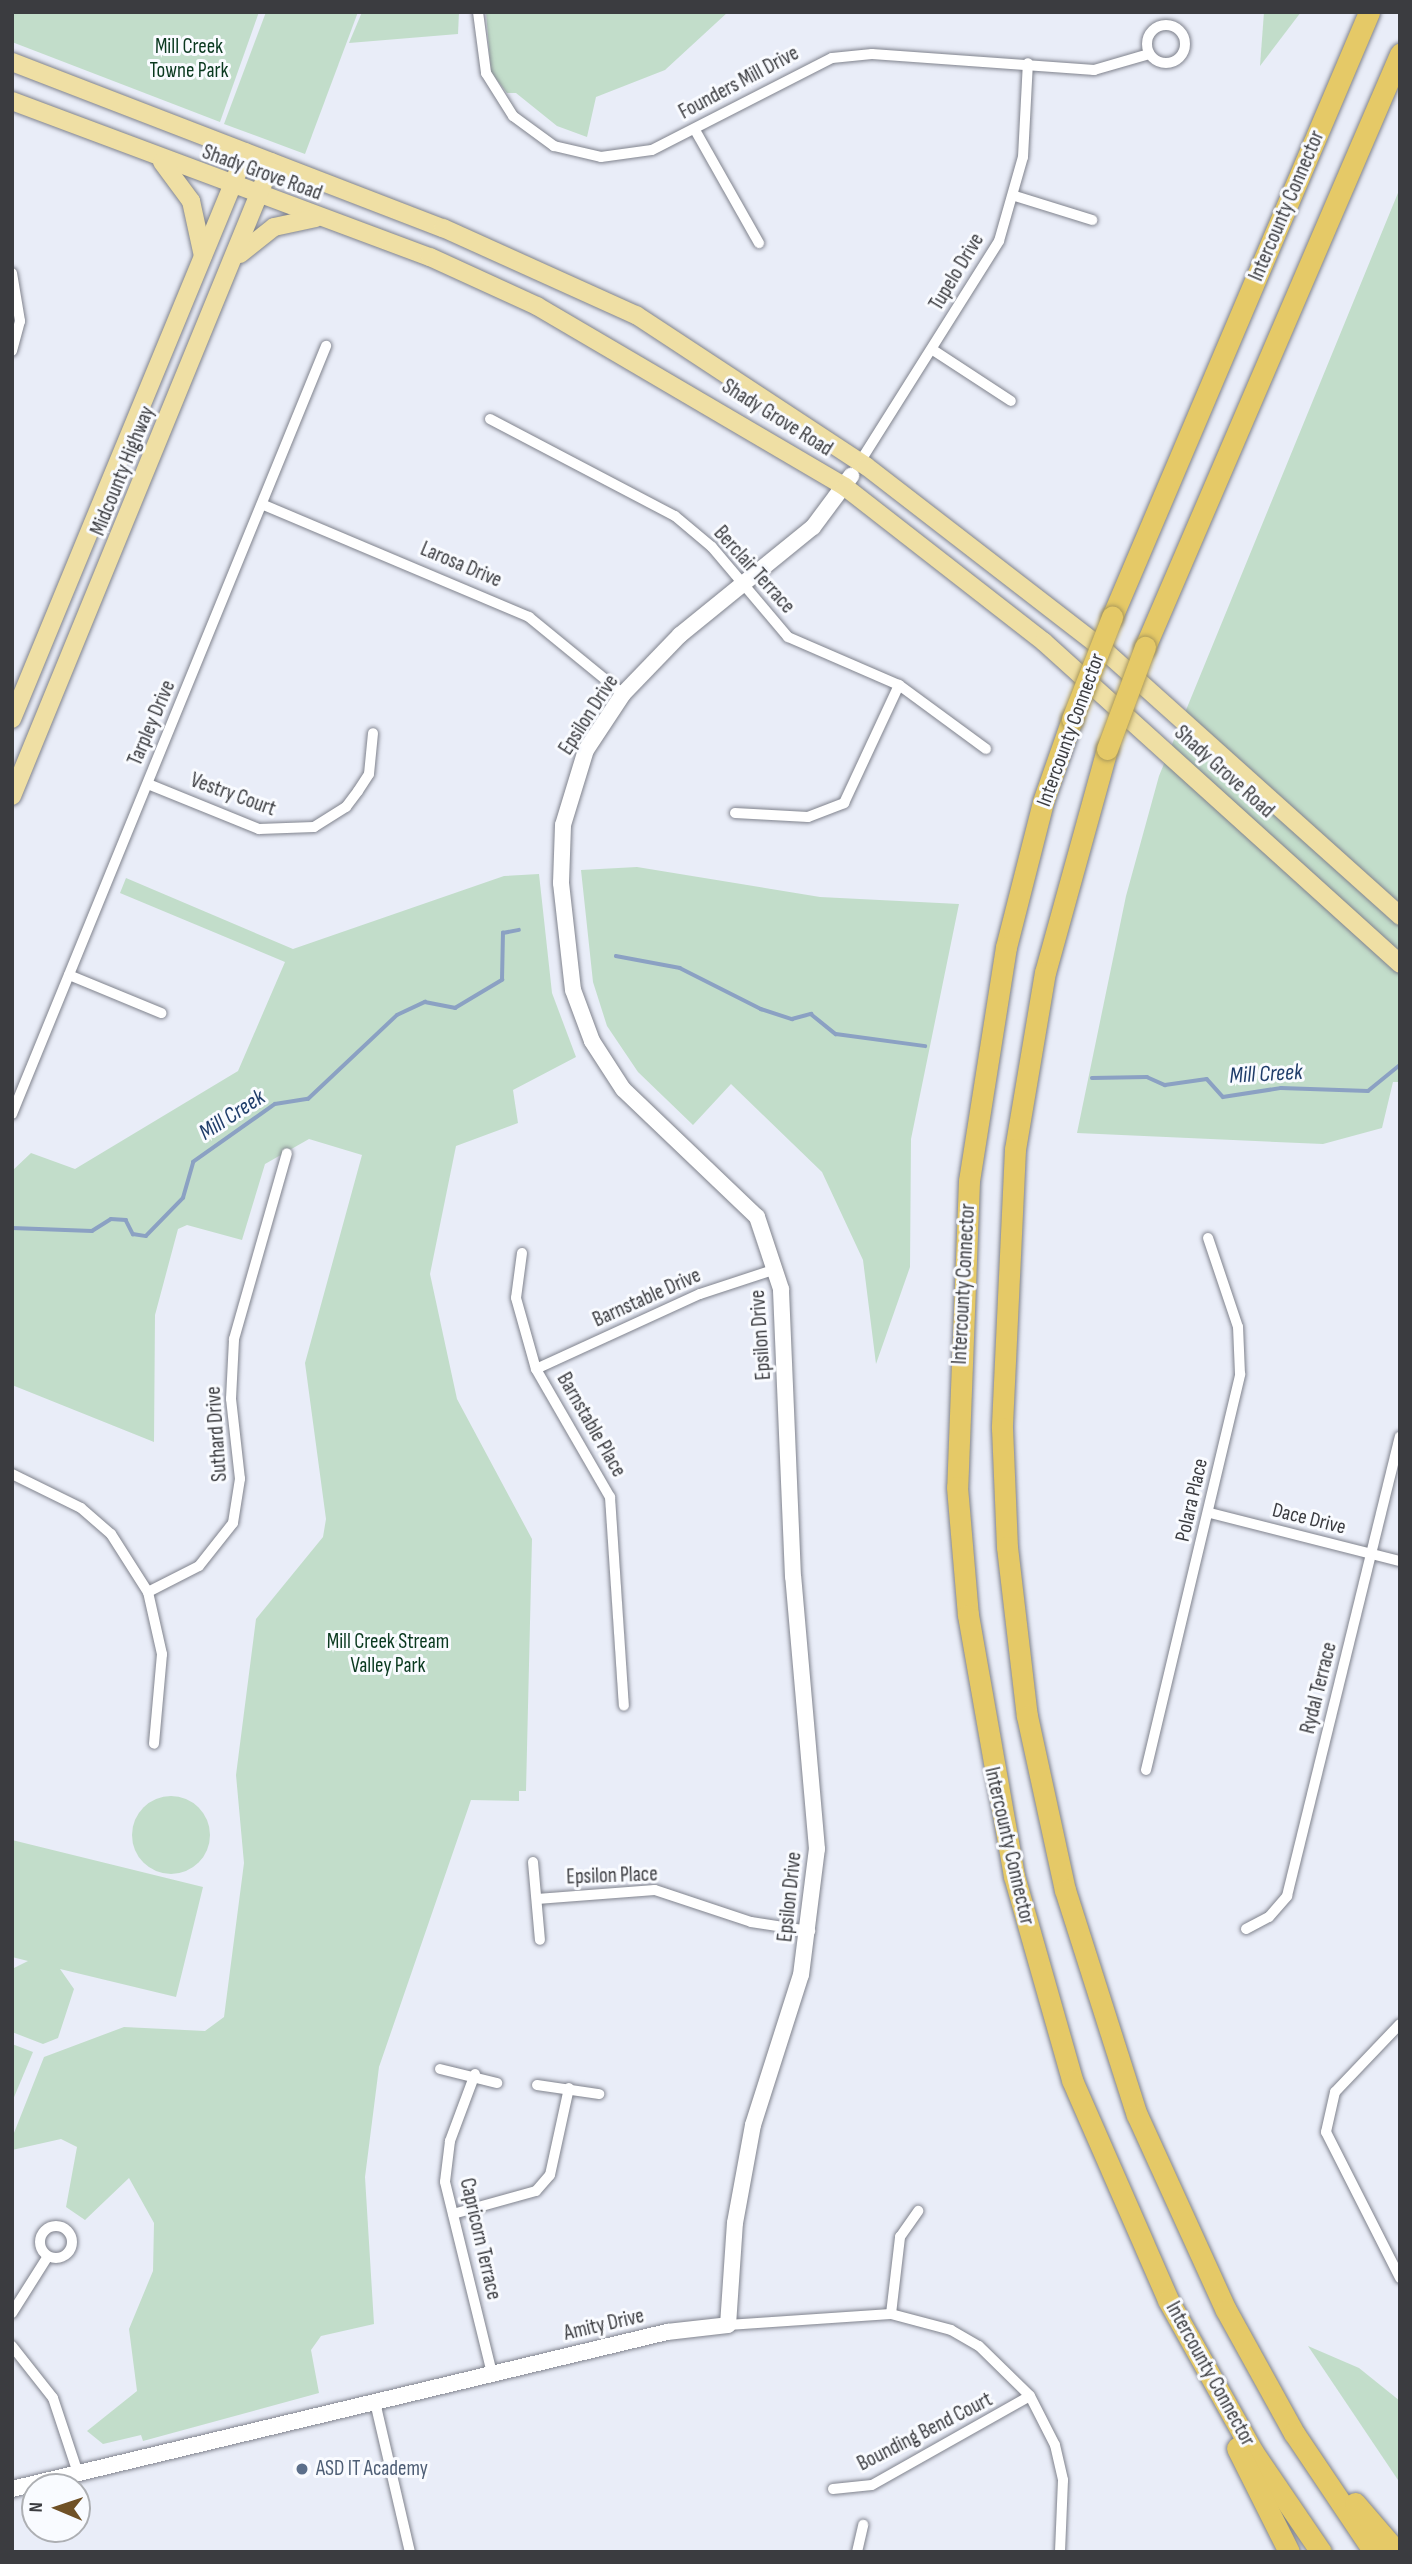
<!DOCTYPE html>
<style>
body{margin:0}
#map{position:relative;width:1412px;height:2564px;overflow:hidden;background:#e9edf8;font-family:"Sofia Sans Condensed",sans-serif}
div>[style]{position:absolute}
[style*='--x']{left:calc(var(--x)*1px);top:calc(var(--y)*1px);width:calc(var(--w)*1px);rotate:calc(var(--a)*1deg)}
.green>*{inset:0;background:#c2ddca}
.round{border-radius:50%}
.stream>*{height:3.5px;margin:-1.75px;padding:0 1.75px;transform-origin:1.75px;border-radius:1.75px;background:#8ba1c3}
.roads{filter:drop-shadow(0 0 2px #80838d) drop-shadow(0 0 2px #80838d)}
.street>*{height:10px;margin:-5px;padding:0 5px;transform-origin:5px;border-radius:5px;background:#fff}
.street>.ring{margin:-5px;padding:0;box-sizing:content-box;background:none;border:10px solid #fff;border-radius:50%}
.secondary>*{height:16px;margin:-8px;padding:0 8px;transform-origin:8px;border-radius:8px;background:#fff}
.primary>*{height:18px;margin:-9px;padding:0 9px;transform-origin:9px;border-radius:9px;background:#efdfa4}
.highway>*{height:21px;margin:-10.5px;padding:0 10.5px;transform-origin:10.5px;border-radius:10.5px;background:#e5c967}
.bridges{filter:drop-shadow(0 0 2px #aa9859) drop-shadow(0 0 2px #aa9859)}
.highway-bridge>*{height:21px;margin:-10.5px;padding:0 10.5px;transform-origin:10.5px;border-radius:10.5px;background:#e5c967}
.dots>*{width:19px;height:19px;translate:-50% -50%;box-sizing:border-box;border:4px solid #f9fbff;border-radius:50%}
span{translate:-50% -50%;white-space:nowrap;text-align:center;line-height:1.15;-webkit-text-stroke:6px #f9fbff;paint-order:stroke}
.park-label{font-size:21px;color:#0a391f}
.street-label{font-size:21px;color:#3b3c40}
.service-label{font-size:21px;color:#4e5e75}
.left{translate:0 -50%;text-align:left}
.water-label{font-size:23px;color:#1f3d6a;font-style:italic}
.frame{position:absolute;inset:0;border:14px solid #3b3c40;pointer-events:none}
.north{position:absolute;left:21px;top:2473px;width:70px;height:70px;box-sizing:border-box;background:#f9fbff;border:2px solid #adafb3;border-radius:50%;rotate:272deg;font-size:19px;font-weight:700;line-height:28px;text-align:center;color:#3b3c40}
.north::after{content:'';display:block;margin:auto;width:24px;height:32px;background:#705126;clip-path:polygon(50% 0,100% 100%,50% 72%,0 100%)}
</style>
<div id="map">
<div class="green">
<i style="clip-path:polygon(12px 12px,259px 12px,220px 122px,12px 42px)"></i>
<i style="clip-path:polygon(266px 12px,358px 12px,305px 154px,224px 124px)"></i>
<i style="clip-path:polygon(362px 12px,459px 12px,458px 34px,349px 43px)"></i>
<i style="clip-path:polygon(486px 12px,728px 12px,665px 70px,596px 97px,587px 137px,557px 126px,516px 93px,507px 93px,491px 72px)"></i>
<i style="clip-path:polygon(1264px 12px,1301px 12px,1260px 66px)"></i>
<i style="clip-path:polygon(1400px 188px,1400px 1082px,1393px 1082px,1382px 1128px,1323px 1144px,1077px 1133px,1126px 896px,1159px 776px)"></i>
<i style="clip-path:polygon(637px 867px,820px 897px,959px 904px,911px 1139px,910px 1267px,876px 1364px,863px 1260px,822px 1172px,731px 1084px,693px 1125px,638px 1072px,607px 1026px,593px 982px,581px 870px)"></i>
<i style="clip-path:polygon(539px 874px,552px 993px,576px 1057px,513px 1090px,518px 1123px,456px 1146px,430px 1274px,457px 1399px,532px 1539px,526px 1791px,519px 1791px,519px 1801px,471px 1800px,379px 2067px,365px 2177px,374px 2324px,321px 2336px,311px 2350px,319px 2393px,143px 2441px,141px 2435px,103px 2444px,87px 2431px,137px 2391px,129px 2329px,153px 2271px,154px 2223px,129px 2178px,85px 2220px,66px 2207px,77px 2147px,61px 2139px,12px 2150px,12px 2138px,44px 2057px,124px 2027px,205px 2031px,224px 2017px,244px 1863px,236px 1775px,256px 1619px,323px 1537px,326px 1519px,305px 1363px,362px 1155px,309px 1139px,265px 1164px,242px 1240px,187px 1225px,178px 1229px,155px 1315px,154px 1442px,12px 1385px,12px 1171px,31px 1153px,75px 1169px,238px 1071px,285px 962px,120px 893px,126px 878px,293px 949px,504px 876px)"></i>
<i class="round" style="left:132px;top:1796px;width:78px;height:78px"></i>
<i style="clip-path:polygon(12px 1840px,203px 1887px,176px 1997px,60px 1969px,74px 1989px,58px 2038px,43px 2044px,12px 2032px,12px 1969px,28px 1961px,12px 1957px)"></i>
<i style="clip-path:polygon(12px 2044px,33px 2052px,12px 2102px)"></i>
<i style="clip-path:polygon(1308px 2346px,1359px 2368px,1400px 2401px,1400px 2483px)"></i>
</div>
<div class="stream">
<i style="--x:616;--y:956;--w:65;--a:10.6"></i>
<i style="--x:680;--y:968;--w:91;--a:26.8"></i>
<i style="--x:761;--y:1009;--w:33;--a:18"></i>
<i style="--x:792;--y:1019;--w:20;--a:-15"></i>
<i style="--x:811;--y:1014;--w:32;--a:39"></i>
<i style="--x:836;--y:1034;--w:90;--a:7.7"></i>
<i style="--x:1092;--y:1078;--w:55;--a:-1"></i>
<i style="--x:1147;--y:1077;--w:20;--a:24"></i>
<i style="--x:1165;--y:1085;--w:42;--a:-8.1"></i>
<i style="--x:1207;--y:1079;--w:24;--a:48"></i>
<i style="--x:1223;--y:1097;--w:59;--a:-8.8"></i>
<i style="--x:1281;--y:1088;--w:87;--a:2"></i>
<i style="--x:1368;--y:1091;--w:41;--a:-39.1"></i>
<i style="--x:12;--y:1228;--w:80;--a:2.1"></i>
<i style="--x:92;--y:1231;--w:22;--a:-32"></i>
<i style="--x:111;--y:1219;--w:15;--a:4"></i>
<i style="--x:126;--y:1220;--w:16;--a:63"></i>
<i style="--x:133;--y:1234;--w:13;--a:9"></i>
<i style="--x:146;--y:1236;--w:53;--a:-45.8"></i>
<i style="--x:183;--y:1198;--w:37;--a:-74"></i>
<i style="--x:193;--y:1162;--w:100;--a:-35.3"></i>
<i style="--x:275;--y:1104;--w:33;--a:-9"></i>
<i style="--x:308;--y:1099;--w:122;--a:-43.3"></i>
<i style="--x:397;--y:1015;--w:31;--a:-25"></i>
<i style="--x:425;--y:1002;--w:31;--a:11"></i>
<i style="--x:455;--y:1008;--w:55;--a:-30.8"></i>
<i style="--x:502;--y:980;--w:47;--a:-88.8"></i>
<i style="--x:503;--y:933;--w:16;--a:-11"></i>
</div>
<div class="roads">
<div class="street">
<i style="--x:478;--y:12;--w:62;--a:82.5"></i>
<i style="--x:486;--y:73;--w:51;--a:57.9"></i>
<i style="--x:513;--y:116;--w:51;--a:36.2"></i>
<i style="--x:554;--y:146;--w:48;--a:13.2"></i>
<i style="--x:601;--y:157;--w:51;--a:-7.8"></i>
<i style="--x:652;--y:150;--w:202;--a:-27.1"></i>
<i style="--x:832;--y:58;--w:40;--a:-5.7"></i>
<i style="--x:872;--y:54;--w:223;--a:4.1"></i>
<i style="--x:1094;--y:70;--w:57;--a:-16.2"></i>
<i class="ring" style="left:1147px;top:25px;width:28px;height:28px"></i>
<i style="--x:695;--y:130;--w:130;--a:60.5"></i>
<i style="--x:1015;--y:196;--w:81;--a:17.3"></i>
<i style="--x:12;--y:273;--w:49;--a:80.5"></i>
<i style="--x:20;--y:321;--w:31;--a:105"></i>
<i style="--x:933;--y:350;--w:93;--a:33.2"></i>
<i style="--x:490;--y:419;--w:209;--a:27.7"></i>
<i style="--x:675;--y:516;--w:48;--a:40"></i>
<i style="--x:712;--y:547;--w:118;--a:49.8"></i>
<i style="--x:788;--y:637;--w:121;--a:23.4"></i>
<i style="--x:899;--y:685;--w:108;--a:36.3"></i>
<i style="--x:858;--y:465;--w:265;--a:-57.8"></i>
<i style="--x:999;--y:241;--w:87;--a:-74.1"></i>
<i style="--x:1023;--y:157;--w:94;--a:-87"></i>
<i style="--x:264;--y:505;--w:288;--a:22.9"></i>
<i style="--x:529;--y:617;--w:122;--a:39.3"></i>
<i style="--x:148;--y:784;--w:120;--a:22.1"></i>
<i style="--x:259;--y:829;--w:55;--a:-2.1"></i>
<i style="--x:314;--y:827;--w:38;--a:-32"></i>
<i style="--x:346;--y:807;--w:20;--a:-53"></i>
<i style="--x:358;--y:791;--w:20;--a:-57"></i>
<i style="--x:369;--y:774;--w:41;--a:-84.4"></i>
<i style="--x:735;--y:813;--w:73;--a:3.1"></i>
<i style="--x:808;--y:817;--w:39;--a:-21"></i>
<i style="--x:844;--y:803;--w:130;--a:-65"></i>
<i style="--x:69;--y:975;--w:100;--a:22.4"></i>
<i style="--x:12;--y:1114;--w:830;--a:-67.76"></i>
<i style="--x:522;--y:1253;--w:45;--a:97.6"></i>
<i style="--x:516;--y:1298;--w:74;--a:74.3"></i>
<i style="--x:536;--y:1369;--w:148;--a:60"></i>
<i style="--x:610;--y:1497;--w:209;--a:86.2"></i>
<i style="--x:536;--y:1369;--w:180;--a:-24.6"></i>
<i style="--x:700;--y:1294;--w:80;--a:-18.2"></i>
<i style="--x:12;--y:1474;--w:77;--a:26.2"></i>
<i style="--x:81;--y:1508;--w:40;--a:41"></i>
<i style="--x:111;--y:1534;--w:69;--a:57.5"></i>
<i style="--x:148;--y:1592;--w:64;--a:77.3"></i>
<i style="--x:162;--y:1654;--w:90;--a:95.1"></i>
<i style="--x:1210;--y:1513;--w:196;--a:14.2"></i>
<i style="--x:148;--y:1592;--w:57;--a:-27"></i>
<i style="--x:199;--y:1566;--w:55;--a:-51.7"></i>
<i style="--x:233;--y:1523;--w:45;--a:-81"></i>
<i style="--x:240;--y:1479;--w:81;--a:-96.4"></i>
<i style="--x:231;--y:1399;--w:60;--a:-87.1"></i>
<i style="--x:234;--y:1339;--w:193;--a:-74.1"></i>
<i style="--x:1146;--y:1770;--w:407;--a:-76.6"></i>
<i style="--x:1240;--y:1374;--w:47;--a:-92.4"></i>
<i style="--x:1238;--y:1327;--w:94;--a:-108.6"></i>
<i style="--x:533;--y:1862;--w:78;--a:84.9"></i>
<i style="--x:537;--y:1899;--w:118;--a:-4.4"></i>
<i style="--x:655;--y:1890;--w:101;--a:18.4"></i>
<i style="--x:751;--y:1922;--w:60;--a:8.7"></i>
<i style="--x:1246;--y:1929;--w:26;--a:-28"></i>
<i style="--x:1269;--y:1917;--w:28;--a:-49"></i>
<i style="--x:1287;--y:1896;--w:473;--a:-76.2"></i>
<i style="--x:1400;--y:2024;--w:94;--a:133.7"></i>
<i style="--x:1335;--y:2092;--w:41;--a:102.7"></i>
<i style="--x:1326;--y:2132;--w:164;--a:63.1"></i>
<i style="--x:440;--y:2069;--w:59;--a:13.8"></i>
<i style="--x:475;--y:2074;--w:72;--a:110.5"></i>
<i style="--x:450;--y:2141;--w:41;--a:97"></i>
<i style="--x:445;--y:2182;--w:197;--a:76.2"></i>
<i style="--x:537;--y:2085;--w:63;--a:8.3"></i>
<i style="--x:453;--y:2214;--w:86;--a:-15.5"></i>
<i style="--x:536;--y:2191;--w:21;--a:-49"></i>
<i style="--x:550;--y:2175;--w:89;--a:-77.7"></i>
<i class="ring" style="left:40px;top:2226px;width:22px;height:22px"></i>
<i style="--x:12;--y:2313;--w:67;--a:-57.7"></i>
<i style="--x:891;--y:2314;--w:78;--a:-83.3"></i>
<i style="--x:900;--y:2237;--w:32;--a:-55"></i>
<i style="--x:728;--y:2325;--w:163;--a:-3.9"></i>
<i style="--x:891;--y:2314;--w:62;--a:14.9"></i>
<i style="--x:951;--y:2330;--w:32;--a:30"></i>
<i style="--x:979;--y:2346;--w:71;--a:44.4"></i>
<i style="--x:1030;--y:2396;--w:55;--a:63"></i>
<i style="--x:1055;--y:2445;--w:36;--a:77"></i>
<i style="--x:1063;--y:2480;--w:72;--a:92.4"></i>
<i style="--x:12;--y:2346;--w:66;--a:51.7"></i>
<i style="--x:53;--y:2398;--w:79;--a:71.6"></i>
<i style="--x:375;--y:2402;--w:154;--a:76.9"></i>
<i style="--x:833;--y:2489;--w:39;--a:-6"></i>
<i style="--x:872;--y:2485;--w:181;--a:-29.4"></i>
<i style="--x:857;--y:2552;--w:28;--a:-77"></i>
</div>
<div class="secondary">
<i style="--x:12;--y:2489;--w:674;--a:-13.48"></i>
<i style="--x:667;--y:2332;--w:61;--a:-6.5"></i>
<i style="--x:728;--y:2325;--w:102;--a:-86.1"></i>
<i style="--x:735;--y:2223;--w:100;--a:-79.6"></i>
<i style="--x:753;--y:2125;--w:157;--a:-72.3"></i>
<i style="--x:801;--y:1975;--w:127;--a:-82.8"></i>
<i style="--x:817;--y:1849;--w:273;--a:-95"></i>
<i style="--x:793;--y:1577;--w:288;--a:-92.4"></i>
<i style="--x:781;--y:1289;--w:76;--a:-108.4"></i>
<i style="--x:757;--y:1217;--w:185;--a:-136.3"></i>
<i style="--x:623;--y:1089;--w:57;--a:-122.9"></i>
<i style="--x:592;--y:1041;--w:54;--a:-110.4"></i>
<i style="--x:573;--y:990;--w:108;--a:-96.4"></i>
<i style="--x:561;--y:883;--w:58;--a:-88"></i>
<i style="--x:563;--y:825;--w:78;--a:-73"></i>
<i style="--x:586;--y:750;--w:67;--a:-56.5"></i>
<i style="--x:623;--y:694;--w:82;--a:-46"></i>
<i style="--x:680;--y:635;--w:171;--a:-39.1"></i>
<i style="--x:813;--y:527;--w:64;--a:-53.3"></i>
</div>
<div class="primary">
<i style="--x:12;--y:62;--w:462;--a:21.1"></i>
<i style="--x:443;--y:228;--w:212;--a:24.3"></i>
<i style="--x:636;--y:315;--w:275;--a:33.3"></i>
<i style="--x:866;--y:466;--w:302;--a:37.7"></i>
<i style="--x:1105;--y:651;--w:397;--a:41.9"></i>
<i style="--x:12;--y:101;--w:446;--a:20.5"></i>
<i style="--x:430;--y:257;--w:118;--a:24.6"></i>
<i style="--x:537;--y:306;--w:357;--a:30.4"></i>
<i style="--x:845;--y:487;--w:252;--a:37.9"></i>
<i style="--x:1044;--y:642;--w:480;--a:42.1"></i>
<i style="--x:162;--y:162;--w:49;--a:53.4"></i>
<i style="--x:191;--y:201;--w:56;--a:77.7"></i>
<i style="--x:240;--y:254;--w:43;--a:-38.5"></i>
<i style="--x:274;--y:227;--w:43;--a:-12.1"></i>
<i style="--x:12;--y:719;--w:613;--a:-67.57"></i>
<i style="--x:12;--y:796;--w:685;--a:-67.7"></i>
</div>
<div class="highway">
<i style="--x:1112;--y:617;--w:657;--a:-66.98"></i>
<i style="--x:1145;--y:647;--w:646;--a:-66.73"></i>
<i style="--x:1072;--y:719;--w:88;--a:109.3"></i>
<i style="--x:1043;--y:802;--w:150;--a:104.3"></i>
<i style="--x:1006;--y:947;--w:237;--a:99"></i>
<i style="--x:969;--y:1181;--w:306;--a:92.2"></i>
<i style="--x:957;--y:1487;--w:128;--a:85.1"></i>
<i style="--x:968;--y:1615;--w:265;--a:80"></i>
<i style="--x:1014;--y:1876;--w:212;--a:74.1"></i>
<i style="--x:1072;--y:2080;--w:240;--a:66.4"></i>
<i style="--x:1168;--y:2300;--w:174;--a:60.8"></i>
<i style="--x:1253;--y:2452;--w:121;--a:55.8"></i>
<i style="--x:1107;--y:749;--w:231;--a:105.5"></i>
<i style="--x:1045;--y:972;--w:180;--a:99.6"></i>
<i style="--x:1015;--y:1149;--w:279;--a:92.7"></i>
<i style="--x:1002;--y:1428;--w:119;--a:87.6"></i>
<i style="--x:1007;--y:1547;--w:170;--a:83.3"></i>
<i style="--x:1027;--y:1716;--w:178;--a:77.7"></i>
<i style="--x:1065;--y:1890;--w:236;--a:72.3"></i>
<i style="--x:1137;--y:2115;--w:214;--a:65.5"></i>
<i style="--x:1226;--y:2310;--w:141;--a:61.1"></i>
<i style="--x:1294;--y:2433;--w:143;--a:56.1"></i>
<i style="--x:1237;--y:2448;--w:116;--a:63.4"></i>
<i style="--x:1355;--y:2503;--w:65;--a:49.4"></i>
</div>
</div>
<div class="bridges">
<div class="highway-bridge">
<i style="--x:1072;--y:719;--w:110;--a:-68.6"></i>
<i style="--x:1107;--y:749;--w:109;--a:-69.6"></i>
</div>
</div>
<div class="dots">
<i style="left:302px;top:2469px;background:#5c6f8a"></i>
</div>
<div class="park-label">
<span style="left:189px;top:59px">Mill Creek<br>Towne Park</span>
<span style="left:388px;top:1654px">Mill Creek Stream<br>Valley Park</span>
</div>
<div class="street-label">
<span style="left:739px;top:83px;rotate:-28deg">Founders Mill Drive</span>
<span style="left:262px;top:173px;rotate:20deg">Shady Grove Road</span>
<span style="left:1287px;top:206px;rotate:-67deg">Intercounty Connector</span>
<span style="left:957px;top:272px;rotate:-59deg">Tupelo Drive</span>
<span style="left:777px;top:418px;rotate:32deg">Shady Grove Road</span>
<span style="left:123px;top:471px;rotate:-68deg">Midcounty Highway</span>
<span style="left:461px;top:565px;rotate:23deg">Larosa Drive</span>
<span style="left:754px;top:570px;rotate:48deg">Berclair Terrace</span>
<span style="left:589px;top:715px;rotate:-57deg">Epsilon Drive</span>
<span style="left:152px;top:723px;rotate:-67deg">Tarpley Drive</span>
<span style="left:1071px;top:730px;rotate:-70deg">Intercounty Connector</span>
<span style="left:1224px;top:772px;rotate:42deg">Shady Grove Road</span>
<span style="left:233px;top:795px;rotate:20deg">Vestry Court</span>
<span style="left:964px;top:1284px;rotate:-87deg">Intercounty Connector</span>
<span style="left:647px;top:1298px;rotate:-24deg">Barnstable Drive</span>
<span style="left:761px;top:1335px;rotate:-94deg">Epsilon Drive</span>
<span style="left:591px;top:1425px;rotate:60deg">Barnstable Place</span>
<span style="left:217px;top:1434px;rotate:-94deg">Suthard Drive</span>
<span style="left:1192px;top:1500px;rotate:-77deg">Polara Place</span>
<span style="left:1309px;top:1519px;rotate:14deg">Dace Drive</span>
<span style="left:1319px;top:1688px;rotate:-76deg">Rydal Terrace</span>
<span style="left:1009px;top:1846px;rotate:77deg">Intercounty Connector</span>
<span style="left:612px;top:1876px;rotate:-2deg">Epsilon Place</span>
<span style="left:790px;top:1897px;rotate:-84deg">Epsilon Drive</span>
<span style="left:480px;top:2239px;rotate:77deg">Capricorn Terrace</span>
<span style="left:604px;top:2325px;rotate:-13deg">Amity Drive</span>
<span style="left:1210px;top:2374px;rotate:61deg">Intercounty Connector</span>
<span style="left:925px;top:2432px;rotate:-27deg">Bounding Bend Court</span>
</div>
<div class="service-label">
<span class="left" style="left:316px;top:2469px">ASD IT Academy</span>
</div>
<div class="water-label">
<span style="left:1266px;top:1074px;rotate:-3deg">Mill Creek</span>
<span style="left:232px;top:1115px;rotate:-33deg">Mill Creek</span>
</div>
<div class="frame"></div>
<div class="north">N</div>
</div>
